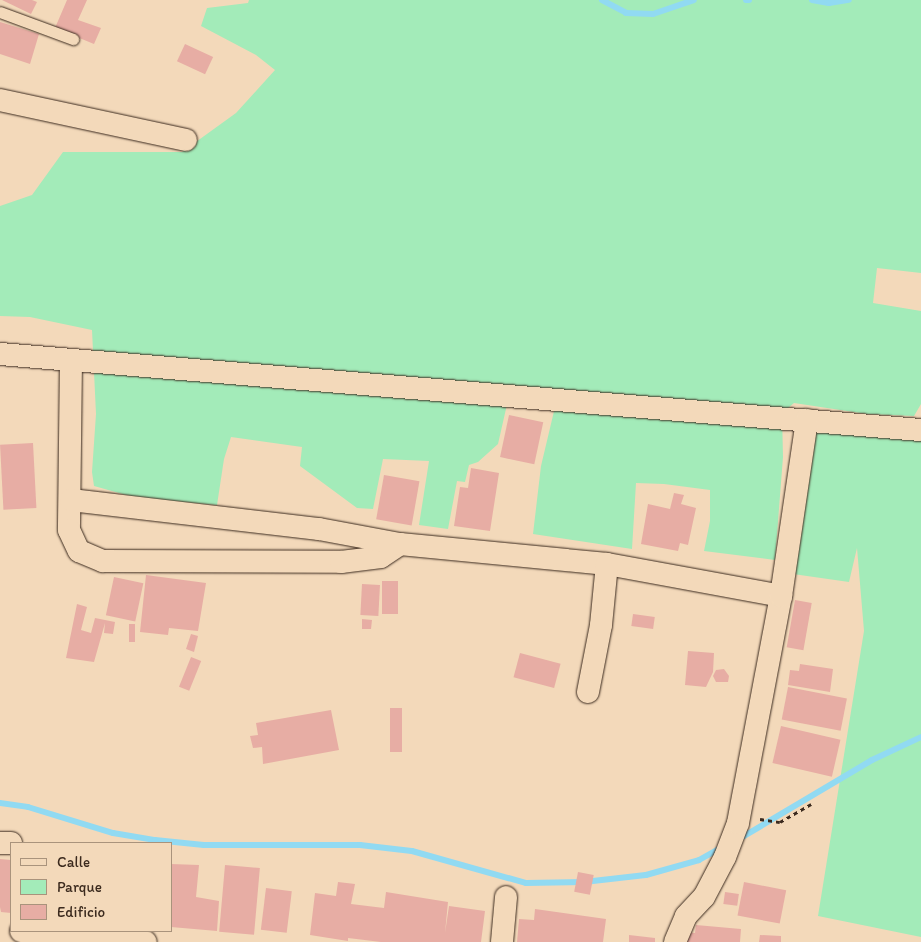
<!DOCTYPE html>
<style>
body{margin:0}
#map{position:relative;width:921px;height:942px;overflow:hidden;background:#f3d9ba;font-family:Itim,sans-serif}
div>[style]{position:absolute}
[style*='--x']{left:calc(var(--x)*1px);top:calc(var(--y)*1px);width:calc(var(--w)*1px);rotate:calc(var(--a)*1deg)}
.green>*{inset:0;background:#a3ebb9}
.stream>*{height:6px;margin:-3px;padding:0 3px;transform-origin:3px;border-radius:3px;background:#91daf2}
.building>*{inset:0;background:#e7ada4;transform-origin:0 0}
.path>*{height:3px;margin-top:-1.5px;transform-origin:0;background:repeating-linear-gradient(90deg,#3b2a1e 0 4px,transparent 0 8px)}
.roads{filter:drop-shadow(0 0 1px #3b2a1e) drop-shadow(0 0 1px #3b2a1e)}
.service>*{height:11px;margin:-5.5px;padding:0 5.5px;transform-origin:5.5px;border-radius:5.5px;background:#f3d9ba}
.minor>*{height:22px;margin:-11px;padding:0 11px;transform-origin:11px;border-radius:11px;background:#f3d9ba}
span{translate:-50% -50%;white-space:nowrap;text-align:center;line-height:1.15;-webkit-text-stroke:4.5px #f3d9ba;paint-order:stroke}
.legend{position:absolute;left:10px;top:842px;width:162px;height:90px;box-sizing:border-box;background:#f3d9ba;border:1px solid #a9937c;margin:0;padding:6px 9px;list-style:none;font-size:15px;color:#3b2a1e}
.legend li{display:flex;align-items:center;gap:10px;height:25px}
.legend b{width:25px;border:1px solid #a9937c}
</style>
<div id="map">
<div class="green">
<i style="clip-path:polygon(249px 0,921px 0,921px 273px,877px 268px,873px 303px,921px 311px,921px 404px,914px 416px,867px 414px,794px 403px,782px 413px,783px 457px,775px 560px,704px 551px,710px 521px,710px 490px,664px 484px,636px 483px,632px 549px,533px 534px,541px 466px,555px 407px,508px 400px,498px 444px,478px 462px,469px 465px,465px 482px,457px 481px,448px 529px,419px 525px,429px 461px,383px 459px,373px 509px,357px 508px,300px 466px,302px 447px,231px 437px,224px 459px,217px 505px,137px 498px,94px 486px,92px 472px,96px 414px,92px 330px,30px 317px,0 316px,0 206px,32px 195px,63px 152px,182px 152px,236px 113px,275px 70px,256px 55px,201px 26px,207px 8px,248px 3px)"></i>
<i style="clip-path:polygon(814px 426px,921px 439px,921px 937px,818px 916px,864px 631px,857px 548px,849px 582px,793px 574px)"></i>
</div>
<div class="stream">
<i style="--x:602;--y:0;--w:27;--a:28"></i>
<i style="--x:626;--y:13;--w:27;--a:2"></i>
<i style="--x:653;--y:14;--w:43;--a:-18.9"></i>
<i style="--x:746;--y:0;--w:3;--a:0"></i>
<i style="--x:812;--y:0;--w:17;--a:10"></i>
<i style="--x:829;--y:3;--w:20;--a:-9"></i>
<i style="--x:0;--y:803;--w:28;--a:8"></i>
<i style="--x:28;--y:807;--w:89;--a:17"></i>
<i style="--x:113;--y:833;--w:43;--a:9.5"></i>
<i style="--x:155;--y:840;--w:49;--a:5.8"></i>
<i style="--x:204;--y:845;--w:156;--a:0"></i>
<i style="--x:360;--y:845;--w:52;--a:6.6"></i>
<i style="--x:412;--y:851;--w:118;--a:15.7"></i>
<i style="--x:526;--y:883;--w:58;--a:-1"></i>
<i style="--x:584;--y:882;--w:62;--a:-6.4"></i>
<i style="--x:646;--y:875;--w:55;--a:-15.8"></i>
<i style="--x:699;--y:860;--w:25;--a:-29"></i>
<i style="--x:739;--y:839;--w:155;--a:-30.7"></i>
<i style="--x:872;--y:760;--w:54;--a:-25.1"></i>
</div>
<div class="building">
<i style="clip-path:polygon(2px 0,32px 0,37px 2px,31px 14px)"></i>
<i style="clip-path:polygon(67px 0,87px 0,78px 20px,101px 28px,94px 44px,55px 28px)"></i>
<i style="clip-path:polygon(0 22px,39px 34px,30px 64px,0 54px)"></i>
<i style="left:185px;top:44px;width:31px;height:19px;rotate:25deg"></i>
<i style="left:509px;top:415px;width:35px;height:43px;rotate:12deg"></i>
<i style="left:33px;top:443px;width:65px;height:33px;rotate:87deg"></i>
<i style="clip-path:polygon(471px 468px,499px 473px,490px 531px,454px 526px,460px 487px,468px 488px)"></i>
<i style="left:384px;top:475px;width:36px;height:45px;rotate:10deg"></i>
<i style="clip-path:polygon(674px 493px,684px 495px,681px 504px,696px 508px,688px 545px,680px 543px,678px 551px,641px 544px,648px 504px,670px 509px)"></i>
<i style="clip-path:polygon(146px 575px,206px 583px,198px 631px,169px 628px,168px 635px,140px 632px)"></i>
<i style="left:114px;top:577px;width:30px;height:39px;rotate:12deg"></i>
<i style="left:382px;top:581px;width:16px;height:33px"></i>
<i style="left:362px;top:584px;width:18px;height:31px;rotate:3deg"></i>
<i style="left:795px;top:600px;width:17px;height:48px;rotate:10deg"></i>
<i style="clip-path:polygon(77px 604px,87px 607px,81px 630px,91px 633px,95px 618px,115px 622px,113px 634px,104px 633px,105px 623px,94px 662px,66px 658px)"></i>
<i style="left:633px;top:614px;width:22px;height:12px;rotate:8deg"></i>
<i style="clip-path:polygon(362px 619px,372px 620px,371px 629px,362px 629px)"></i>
<i style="left:129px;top:624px;width:6px;height:18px"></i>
<i style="clip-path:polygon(191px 634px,198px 636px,194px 652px,186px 649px)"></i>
<i style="clip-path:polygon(688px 651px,714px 653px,713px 672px,706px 687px,685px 685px)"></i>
<i style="left:520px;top:653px;width:42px;height:25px;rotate:15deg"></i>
<i style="left:191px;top:657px;width:11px;height:32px;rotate:22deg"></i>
<i style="clip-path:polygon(800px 664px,833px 669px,830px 692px,788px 685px,790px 670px,799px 671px)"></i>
<i style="clip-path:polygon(724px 669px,729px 676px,728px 682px,716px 682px,713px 676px,716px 670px)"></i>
<i style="left:788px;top:687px;width:60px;height:33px;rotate:11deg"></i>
<i style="left:390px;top:708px;width:12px;height:44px"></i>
<i style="clip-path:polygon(331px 710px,339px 750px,263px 764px,262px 747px,253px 748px,250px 736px,258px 735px,256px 723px)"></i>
<i style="left:781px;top:726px;width:61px;height:38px;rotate:13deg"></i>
<i style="clip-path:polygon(0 859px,11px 860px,11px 913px,1px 912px,0 907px)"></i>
<i style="clip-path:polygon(171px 864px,199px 865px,196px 897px,219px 901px,217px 931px,171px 927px)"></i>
<i style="left:225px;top:865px;width:35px;height:67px;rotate:5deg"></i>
<i style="left:578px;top:872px;width:16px;height:20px;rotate:11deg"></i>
<i style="clip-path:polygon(338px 882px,355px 884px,351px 904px,384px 908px,386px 892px,448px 902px,445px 933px,449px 906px,485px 911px,481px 942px,381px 942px,348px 938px,348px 941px,310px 935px,315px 893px,336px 896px)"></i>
<i style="left:744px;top:882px;width:43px;height:34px;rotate:11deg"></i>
<i style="left:266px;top:888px;width:26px;height:42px;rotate:7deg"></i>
<i style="left:725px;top:892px;width:14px;height:12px;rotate:8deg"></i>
<i style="clip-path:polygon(535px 909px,606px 919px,603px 942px,517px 942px,519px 919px,534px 920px)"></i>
<i style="clip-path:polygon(696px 925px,741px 929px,740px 942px,680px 942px,681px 932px,695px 933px)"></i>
<i style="clip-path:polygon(629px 935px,655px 938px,655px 942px,629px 942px)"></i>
<i style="clip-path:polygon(760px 935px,781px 936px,781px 942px,759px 942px)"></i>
</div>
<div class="path">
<i style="--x:760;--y:819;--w:20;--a:9"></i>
<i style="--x:780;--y:822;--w:36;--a:-30"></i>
</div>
<div class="roads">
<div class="service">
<i style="--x:0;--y:12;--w:78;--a:20.3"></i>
</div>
<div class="minor">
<i style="--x:0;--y:100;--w:190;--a:12.1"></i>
<i style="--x:0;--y:354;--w:924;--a:4.72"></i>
<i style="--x:71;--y:360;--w:170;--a:90.7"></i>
<i style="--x:69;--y:530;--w:23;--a:65"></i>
<i style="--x:79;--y:551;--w:26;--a:23"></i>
<i style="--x:103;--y:561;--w:238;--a:0.2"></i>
<i style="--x:341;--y:562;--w:40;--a:-7.1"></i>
<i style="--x:381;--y:557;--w:23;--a:-34"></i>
<i style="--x:71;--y:500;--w:250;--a:6.7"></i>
<i style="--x:319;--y:529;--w:82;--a:10.5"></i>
<i style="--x:400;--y:544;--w:208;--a:5.5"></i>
<i style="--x:607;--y:564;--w:177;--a:10.4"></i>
<i style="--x:588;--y:692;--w:68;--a:-79"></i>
<i style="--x:601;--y:625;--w:61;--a:-84.4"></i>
<i style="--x:0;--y:843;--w:11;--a:0"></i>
<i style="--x:21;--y:931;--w:125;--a:5"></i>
<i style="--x:502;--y:942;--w:45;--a:-84.9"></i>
<i style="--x:675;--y:942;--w:28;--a:-67"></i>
<i style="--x:686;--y:916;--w:26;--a:-47"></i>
<i style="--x:704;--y:897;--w:45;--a:-62.3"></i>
<i style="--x:725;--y:857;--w:36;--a:-69"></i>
<i style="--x:738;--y:823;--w:231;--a:-79.3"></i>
<i style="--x:781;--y:596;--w:178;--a:-81.6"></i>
</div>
</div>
<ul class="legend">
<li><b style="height:6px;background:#f3d9ba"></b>Calle</li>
<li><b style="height:14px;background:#a3ebb9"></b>Parque</li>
<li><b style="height:14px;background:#e7ada4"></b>Edificio</li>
</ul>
</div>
